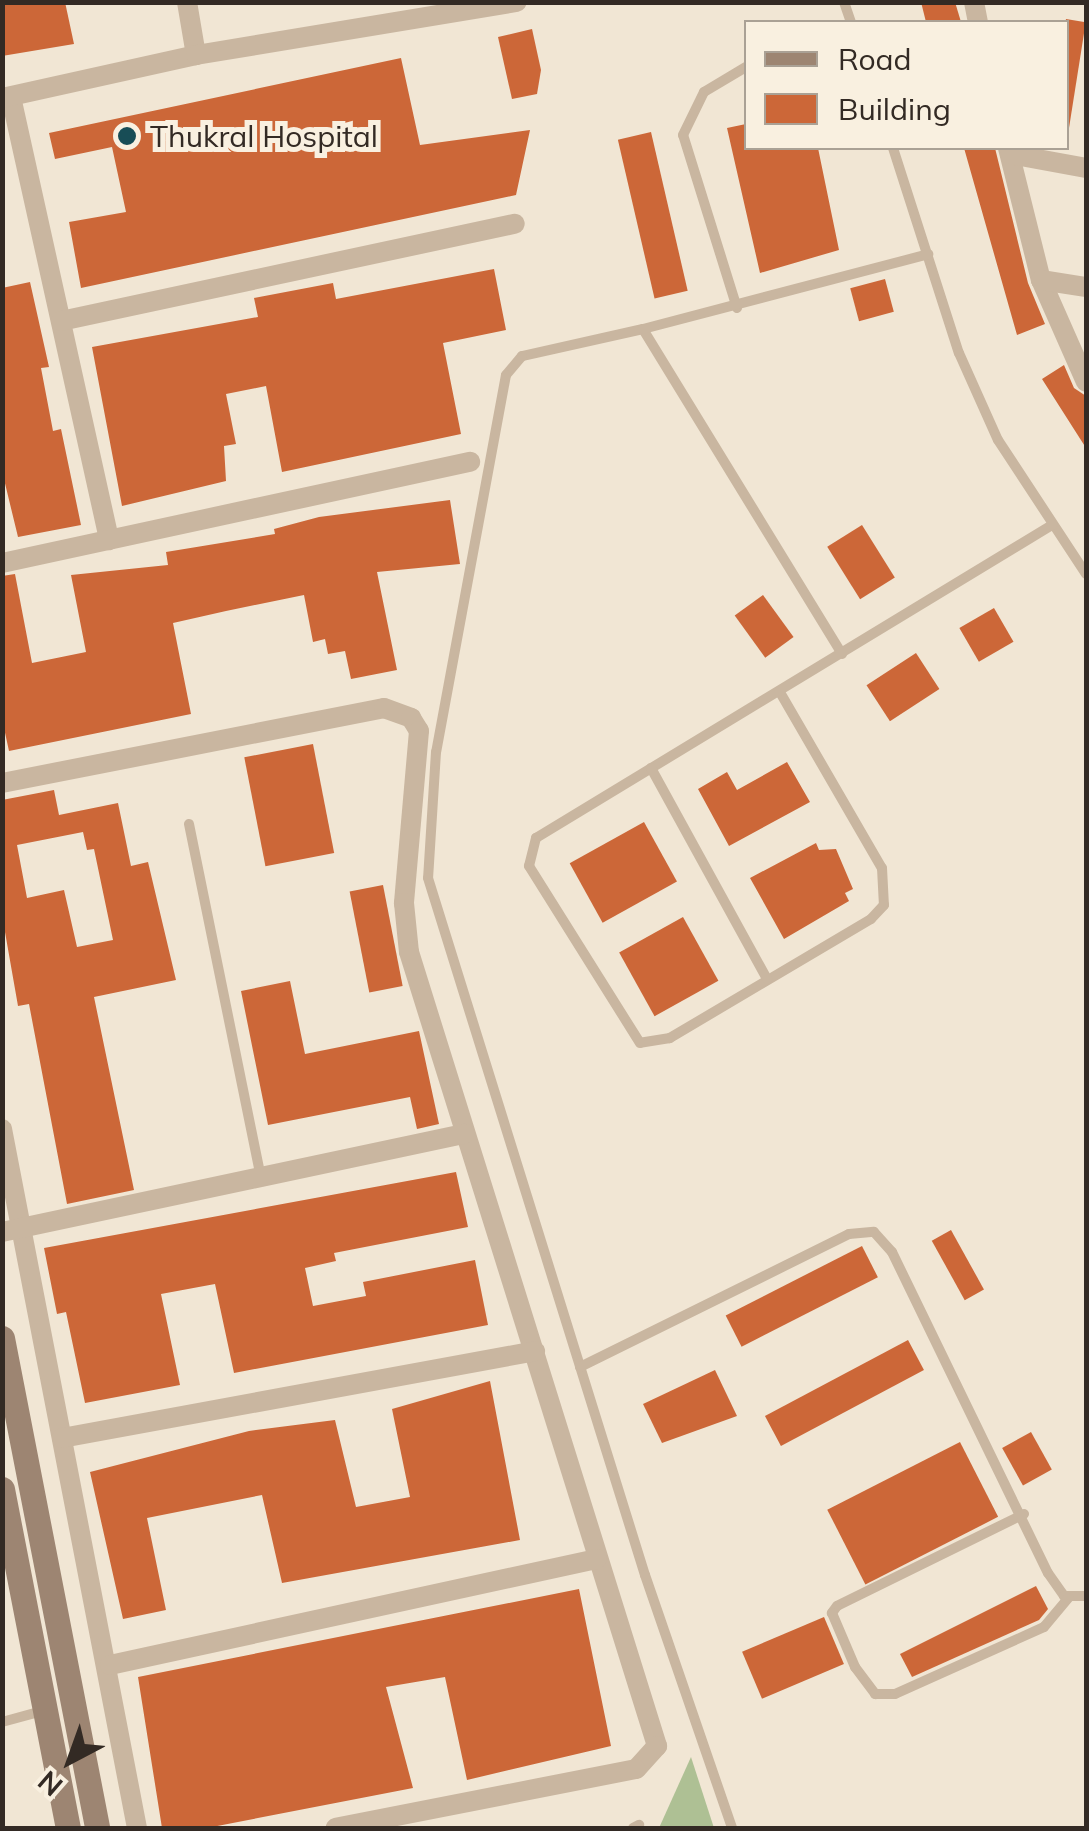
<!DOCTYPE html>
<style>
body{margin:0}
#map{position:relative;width:1089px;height:1831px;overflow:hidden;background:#f1e6d4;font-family:Mulish,sans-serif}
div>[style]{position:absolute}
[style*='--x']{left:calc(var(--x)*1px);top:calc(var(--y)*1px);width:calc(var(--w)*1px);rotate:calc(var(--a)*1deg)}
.green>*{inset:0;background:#aec094}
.building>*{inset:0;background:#cc6738;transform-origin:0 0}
.lane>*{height:10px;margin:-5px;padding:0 5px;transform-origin:5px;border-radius:5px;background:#c9b6a0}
.street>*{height:20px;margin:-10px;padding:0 10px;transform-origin:10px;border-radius:10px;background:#c9b6a0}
.secondary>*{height:25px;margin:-12.5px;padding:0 12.5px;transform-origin:12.5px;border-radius:12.5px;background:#9d8572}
.dots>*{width:28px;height:28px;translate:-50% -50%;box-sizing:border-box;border:5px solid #f9f0e0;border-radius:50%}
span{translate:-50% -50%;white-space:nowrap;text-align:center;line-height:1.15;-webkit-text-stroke:10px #f9f0e0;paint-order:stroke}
.poi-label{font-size:30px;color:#332a24}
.left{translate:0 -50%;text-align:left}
.frame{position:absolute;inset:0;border:5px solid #332a24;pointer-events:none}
.legend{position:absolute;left:744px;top:20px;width:325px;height:130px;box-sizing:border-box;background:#f9f0e0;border:2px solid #aaa195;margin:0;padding:12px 18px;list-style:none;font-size:30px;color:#332a24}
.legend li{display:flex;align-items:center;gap:20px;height:50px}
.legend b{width:50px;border:2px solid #aaa195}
.north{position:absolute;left:20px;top:1711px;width:100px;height:100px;-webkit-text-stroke:8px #f9f0e0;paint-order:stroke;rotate:221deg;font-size:28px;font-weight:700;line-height:40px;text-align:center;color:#332a24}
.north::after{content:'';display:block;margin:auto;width:35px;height:45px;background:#332a24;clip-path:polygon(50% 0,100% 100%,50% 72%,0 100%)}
</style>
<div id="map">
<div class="green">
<i style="clip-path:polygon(691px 1757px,714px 1828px,659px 1828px)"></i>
</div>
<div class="building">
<i style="clip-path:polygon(2px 2px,65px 2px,74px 44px,2px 56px)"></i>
<i style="clip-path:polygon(921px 2px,955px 2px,961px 22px,926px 22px)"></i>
<i style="left:1066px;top:19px;width:20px;height:122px;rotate:9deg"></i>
<i style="clip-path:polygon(532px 29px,541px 70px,537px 94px,512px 99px,498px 37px)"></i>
<i style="clip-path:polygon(401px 58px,420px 145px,530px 130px,516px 195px,81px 288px,69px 222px,126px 212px,112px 147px,55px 159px,49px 133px)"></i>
<i style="clip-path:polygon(746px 124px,746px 148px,818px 148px,839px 250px,760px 273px,727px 128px)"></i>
<i style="left:651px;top:132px;width:163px;height:34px;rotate:77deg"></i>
<i style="clip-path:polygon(964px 148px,995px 148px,1028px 283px,1045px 324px,1017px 335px)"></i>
<i style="clip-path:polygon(494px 269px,506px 330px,443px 343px,461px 434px,282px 472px,266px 386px,226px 394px,236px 444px,224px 446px,226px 481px,122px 506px,92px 347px,258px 317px,254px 298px,333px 283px,336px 299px)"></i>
<i style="left:885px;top:279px;width:34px;height:36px;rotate:75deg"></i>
<i style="clip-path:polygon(30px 282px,49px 367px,41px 368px,53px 431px,61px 429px,81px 525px,18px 537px,2px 471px,2px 288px)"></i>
<i style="clip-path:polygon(1064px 365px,1074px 388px,1086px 396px,1086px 448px,1042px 379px)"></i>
<i style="clip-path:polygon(450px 500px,460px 564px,377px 572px,397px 670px,351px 679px,345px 651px,328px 654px,325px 639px,313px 642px,304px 595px,226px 611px,173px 623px,191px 714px,9px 751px,2px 719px,2px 576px,15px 574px,32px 663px,86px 652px,71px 575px,168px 565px,166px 552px,275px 534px,274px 529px,319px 517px)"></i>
<i style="left:862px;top:525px;width:62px;height:41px;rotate:58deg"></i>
<i style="left:763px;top:595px;width:52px;height:35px;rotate:54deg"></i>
<i style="left:994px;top:608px;width:39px;height:40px;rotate:60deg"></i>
<i style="left:916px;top:653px;width:43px;height:59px;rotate:57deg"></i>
<i style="left:313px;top:744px;width:111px;height:70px;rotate:79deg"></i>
<i style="clip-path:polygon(787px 762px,810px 802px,729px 846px,698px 789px,727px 772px,737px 790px)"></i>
<i style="clip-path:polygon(evenodd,54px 790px,59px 815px,118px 803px,131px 866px,148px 862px,176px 980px,94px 997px,134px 1190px,67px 1204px,29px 1004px,18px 1006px,2px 915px,2px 800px,54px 790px,83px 832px,87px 850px,94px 849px,113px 940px,77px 947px,64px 890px,27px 898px,17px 845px,83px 832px)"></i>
<i style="left:644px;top:822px;width:68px;height:85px;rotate:61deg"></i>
<i style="clip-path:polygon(816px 843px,819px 850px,836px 849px,853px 889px,845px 893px,849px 901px,784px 939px,750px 878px)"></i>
<i style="left:383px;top:885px;width:103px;height:34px;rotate:79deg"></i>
<i style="left:683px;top:917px;width:73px;height:73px;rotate:61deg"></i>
<i style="clip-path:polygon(290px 981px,305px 1054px,419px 1031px,439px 1124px,417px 1129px,410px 1097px,268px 1125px,241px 991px)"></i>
<i style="clip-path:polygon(456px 1172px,468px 1227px,334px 1253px,336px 1261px,305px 1268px,313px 1306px,366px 1296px,363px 1282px,475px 1260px,488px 1325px,234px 1373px,215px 1284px,161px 1294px,180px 1385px,85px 1403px,66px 1312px,57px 1314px,44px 1248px)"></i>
<i style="left:951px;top:1230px;width:68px;height:22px;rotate:61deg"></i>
<i style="left:862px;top:1246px;width:35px;height:153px;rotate:63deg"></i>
<i style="left:908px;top:1340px;width:34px;height:162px;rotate:62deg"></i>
<i style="clip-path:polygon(715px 1370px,737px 1416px,662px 1443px,643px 1404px)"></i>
<i style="clip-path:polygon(490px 1381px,520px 1540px,282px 1583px,262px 1495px,147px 1518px,166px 1610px,123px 1619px,90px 1472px,249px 1431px,335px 1420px,356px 1507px,410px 1497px,392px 1409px)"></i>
<i style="left:1031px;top:1432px;width:43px;height:33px;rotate:61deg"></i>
<i style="left:960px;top:1442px;width:84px;height:149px;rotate:63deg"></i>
<i style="clip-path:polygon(1036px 1586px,1048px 1609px,1039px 1620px,912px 1677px,900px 1654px)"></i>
<i style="clip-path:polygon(579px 1589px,611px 1746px,467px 1780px,445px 1677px,386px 1687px,413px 1788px,207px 1828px,162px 1828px,138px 1677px)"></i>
<i style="left:824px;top:1617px;width:51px;height:89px;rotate:67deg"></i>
</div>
<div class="lane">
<i style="--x:844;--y:2;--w:21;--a:71"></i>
<i style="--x:893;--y:148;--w:215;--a:72.2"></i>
<i style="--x:959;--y:353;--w:95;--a:65.9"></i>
<i style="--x:998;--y:440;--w:160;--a:56.7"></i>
<i style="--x:737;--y:308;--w:181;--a:-107.3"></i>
<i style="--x:683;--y:135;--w:48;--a:-64"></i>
<i style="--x:704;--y:92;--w:49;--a:-30.8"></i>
<i style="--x:643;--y:329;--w:124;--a:167.4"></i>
<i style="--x:522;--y:356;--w:25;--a:130"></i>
<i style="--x:506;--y:375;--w:383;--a:100.5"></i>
<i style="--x:436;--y:752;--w:126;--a:93.6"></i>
<i style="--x:428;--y:878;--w:730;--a:72.71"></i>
<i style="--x:645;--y:1575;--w:268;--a:71"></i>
<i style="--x:842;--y:654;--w:381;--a:-121.5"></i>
<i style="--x:643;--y:329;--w:295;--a:-14.7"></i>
<i style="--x:781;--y:694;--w:201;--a:59.9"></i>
<i style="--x:882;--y:868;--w:37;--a:87"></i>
<i style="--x:884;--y:905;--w:19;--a:133"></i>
<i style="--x:871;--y:919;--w:234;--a:149.4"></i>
<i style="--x:670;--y:1038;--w:30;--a:171"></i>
<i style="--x:640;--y:1043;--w:209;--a:-122.1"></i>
<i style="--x:529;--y:866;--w:29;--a:-76"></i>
<i style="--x:536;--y:838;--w:604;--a:-31.24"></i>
<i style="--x:651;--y:768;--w:241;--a:61.2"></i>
<i style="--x:189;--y:824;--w:360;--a:78.5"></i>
<i style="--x:580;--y:1367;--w:300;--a:-26.3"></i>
<i style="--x:849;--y:1234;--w:25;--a:-5"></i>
<i style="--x:874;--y:1232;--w:27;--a:48"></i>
<i style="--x:892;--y:1252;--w:357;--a:64.1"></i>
<i style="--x:1048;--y:1573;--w:28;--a:55"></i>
<i style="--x:1064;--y:1596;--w:22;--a:0"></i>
<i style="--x:1024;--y:1514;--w:208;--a:153.8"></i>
<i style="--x:837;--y:1606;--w:9;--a:126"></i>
<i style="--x:832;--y:1613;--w:59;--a:66.9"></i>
<i style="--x:855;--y:1667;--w:34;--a:53"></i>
<i style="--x:875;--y:1694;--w:20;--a:0"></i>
<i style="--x:895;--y:1694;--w:163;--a:-24.2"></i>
<i style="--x:1044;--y:1627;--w:38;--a:-50"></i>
<i style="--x:2;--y:1722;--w:46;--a:-15.3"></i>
<i style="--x:633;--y:1828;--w:7;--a:-27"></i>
</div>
<div class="street">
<i style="--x:187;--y:2;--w:54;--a:80.4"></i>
<i style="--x:974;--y:2;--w:20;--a:79"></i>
<i style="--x:11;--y:97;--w:454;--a:77.5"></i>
<i style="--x:2;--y:98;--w:199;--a:-12.5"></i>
<i style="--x:196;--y:55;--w:325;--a:-9.4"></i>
<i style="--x:1008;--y:148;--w:136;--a:76"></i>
<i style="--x:1041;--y:280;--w:111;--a:66.2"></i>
<i style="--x:1010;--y:154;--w:77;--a:10.4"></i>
<i style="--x:1041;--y:280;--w:46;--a:8.8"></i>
<i style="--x:61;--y:321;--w:464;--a:-12.1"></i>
<i style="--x:2;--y:563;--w:479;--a:-12.2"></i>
<i style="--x:2;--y:783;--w:389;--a:-11.1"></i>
<i style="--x:384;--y:708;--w:29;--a:20"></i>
<i style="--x:411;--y:718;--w:15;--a:58"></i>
<i style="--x:419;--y:731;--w:173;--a:95"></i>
<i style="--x:404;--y:903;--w:49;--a:84.2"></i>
<i style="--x:409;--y:952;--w:832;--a:72.65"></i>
<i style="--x:657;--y:1746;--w:31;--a:132"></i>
<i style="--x:636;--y:1769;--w:306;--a:168.9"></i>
<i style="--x:2;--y:1129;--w:712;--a:79.07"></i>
<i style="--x:2;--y:1232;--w:473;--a:-12"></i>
<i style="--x:62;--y:1438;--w:481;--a:-10.4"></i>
<i style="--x:110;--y:1665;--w:498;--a:-12.3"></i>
</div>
<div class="secondary">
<i style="--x:2;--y:1338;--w:499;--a:79"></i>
<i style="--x:2;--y:1489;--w:345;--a:79"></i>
</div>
<div class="dots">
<i style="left:127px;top:136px;background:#184d56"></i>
</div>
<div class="poi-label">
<span class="left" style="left:150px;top:136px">Thukral Hospital</span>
</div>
<div class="frame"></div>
<ul class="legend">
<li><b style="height:12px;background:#9d8572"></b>Road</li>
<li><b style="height:28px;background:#cc6738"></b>Building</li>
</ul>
<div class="north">N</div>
</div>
